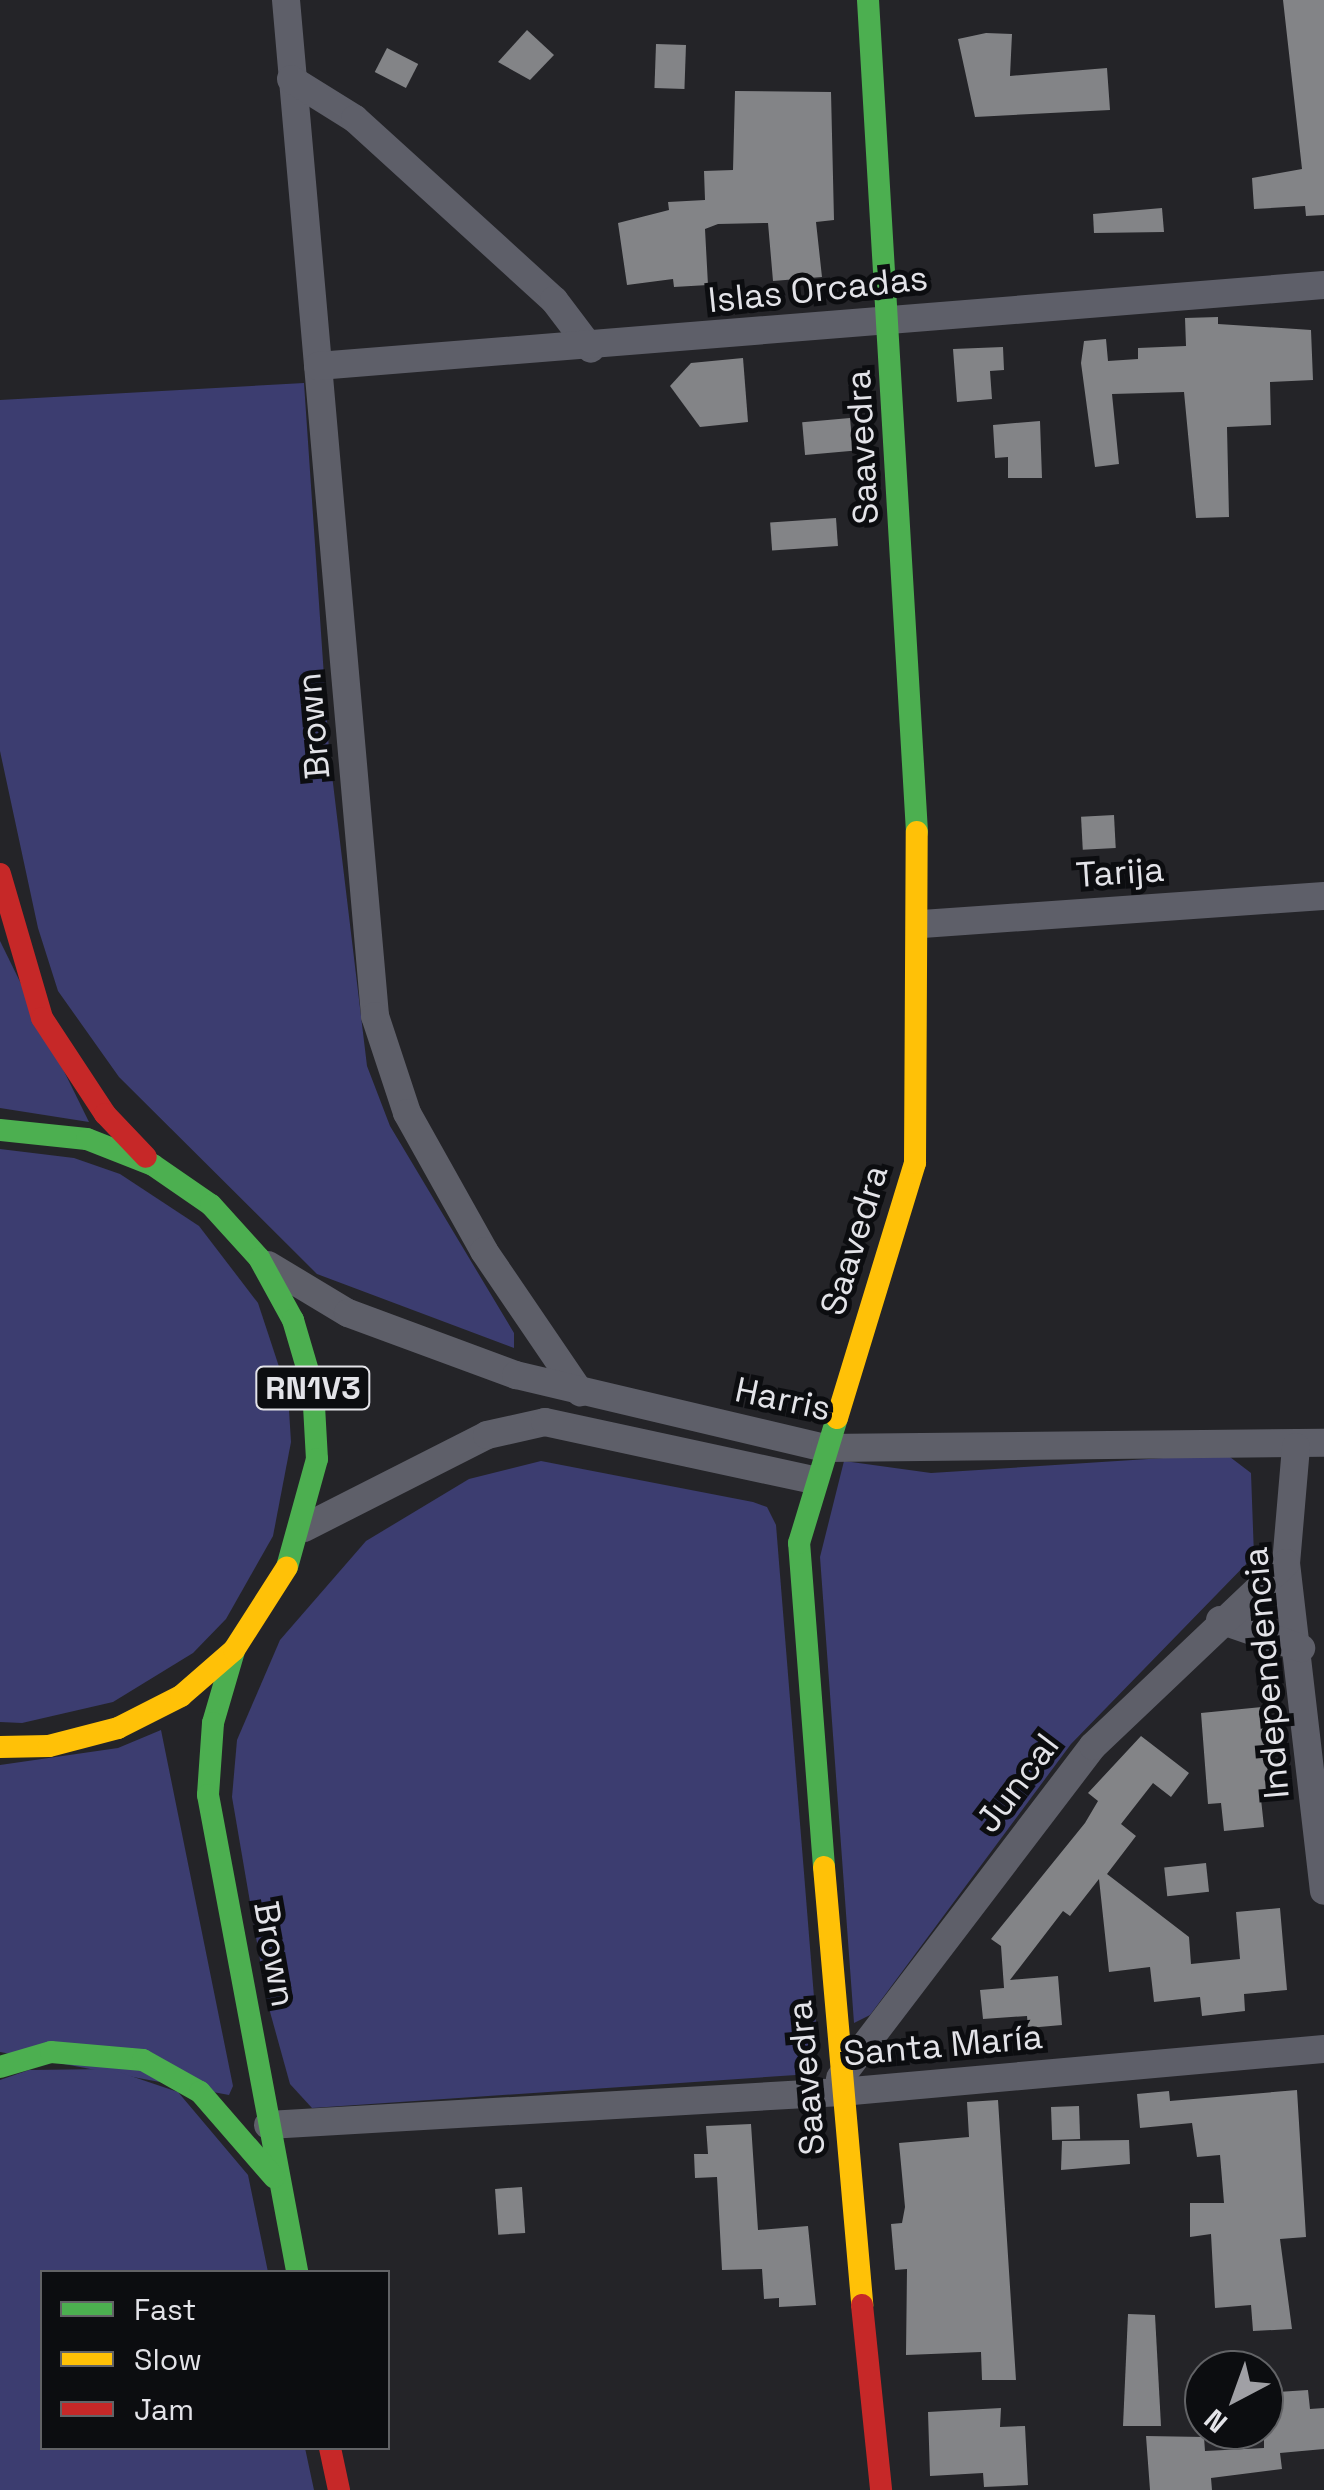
<!DOCTYPE html>
<meta charset="utf-8">
<style>
body{margin:0}
#map{position:relative;width:1324px;height:2490px;overflow:hidden;background:#242428;font-family:"Space Grotesk",sans-serif}
div>[style]{position:absolute}
[style*='--x']{left:calc(var(--x)*1px);top:calc(var(--y)*1px);width:calc(var(--w)*1px);rotate:calc(var(--a)*1deg)}
.green>*{inset:0;background:#3c3d70}
.building>*{inset:0;background:#838487;transform-origin:0 0}
.street>*{height:28px;margin:-14px;padding:0 14px;transform-origin:14px;border-radius:14px;background:#5e5f69}
.fast>*{height:22px;margin:-11px;padding:0 11px;transform-origin:11px;border-radius:11px;background:#4caf50}
.slow>*{height:22px;margin:-11px;padding:0 11px;transform-origin:11px;border-radius:11px;background:#ffc107}
.jam>*{height:22px;margin:-11px;padding:0 11px;transform-origin:11px;border-radius:11px;background:#c62828}
span{translate:-50% -50%;white-space:nowrap;text-align:center;line-height:1.15;-webkit-text-stroke:10px #0c0d10;paint-order:stroke}
.shield-label span{padding:2px 8px;background:#0c0d10;border:2px solid;border-radius:8px;-webkit-text-stroke-width:0}
.shield-label{font-size:32px;color:#e3e3e8;font-weight:700}
.street-label{font-size:35px;color:#e3e3e8}
.legend{position:absolute;left:40px;top:2270px;width:350px;height:180px;box-sizing:border-box;background:#0c0d10;border:2px solid #626366;margin:0;padding:12px 18px;list-style:none;font-size:30px;color:#e3e3e8}
.legend li{display:flex;align-items:center;gap:20px;height:50px}
.legend b{width:50px;border:2px solid #626366}
.north{position:absolute;left:1184px;top:2350px;width:100px;height:100px;box-sizing:border-box;background:#0c0d10;border:2px solid #626366;border-radius:50%;rotate:221deg;font-size:28px;font-weight:700;line-height:40px;text-align:center;color:#e3e3e8}
.north::after{content:'';display:block;margin:auto;width:35px;height:45px;background:#a0a0a5;clip-path:polygon(50% 0,100% 100%,50% 72%,0 100%)}
</style>
<div id="map">
<div class="green">
<i style="clip-path:polygon(304px 383px,329px 750px,367px 1066px,390px 1126px,514px 1333px,514px 1348px,317px 1274px,119px 1077px,58px 991px,38px 928px,0 751px,0 400px)"></i>
<i style="clip-path:polygon(0 941px,89px 1122px,0 1108px)"></i>
<i style="clip-path:polygon(0 1149px,74px 1158px,120px 1174px,199px 1226px,258px 1303px,288px 1394px,291px 1442px,273px 1536px,226px 1619px,193px 1653px,113px 1702px,22px 1723px,0 1722px)"></i>
<i style="clip-path:polygon(1226px 1454px,1251px 1473px,1254px 1556px,1071px 1744px,870px 2015px,854px 2023px,820px 1557px,844px 1461px,931px 1473px)"></i>
<i style="clip-path:polygon(541px 1461px,753px 1502px,767px 1507px,776px 1525px,818px 2047px,796px 2075px,312px 2108px,290px 2084px,267px 2001px,232px 1797px,237px 1740px,280px 1640px,366px 1541px,469px 1479px)"></i>
<i style="clip-path:polygon(161px 1730px,233px 2086px,229px 2095px,0 2052px,0 1765px,118px 1748px)"></i>
<i style="clip-path:polygon(110px 2069px,178px 2092px,248px 2175px,268px 2272px,42px 2272px,42px 2448px,305px 2448px,314px 2490px,0 2490px,0 2080px,29px 2070px)"></i>
</div>
<div class="building">
<i style="clip-path:polygon(1283px 0,1324px 0,1324px 215px,1306px 216px,1305px 206px,1254px 209px,1252px 178px,1302px 169px)"></i>
<i style="clip-path:polygon(527px 30px,554px 55px,530px 80px,498px 62px)"></i>
<i style="clip-path:polygon(986px 33px,1012px 34px,1010px 76px,1107px 68px,1110px 110px,975px 117px,958px 39px)"></i>
<i style="left:656px;top:44px;width:30px;height:44px;rotate:2deg"></i>
<i style="left:387px;top:48px;width:35px;height:27px;rotate:27deg"></i>
<i style="clip-path:polygon(735px 91px,831px 92px,834px 220px,816px 222px,822px 277px,773px 281px,768px 223px,718px 224px,705px 229px,708px 285px,674px 287px,673px 279px,627px 285px,618px 223px,669px 210px,668px 202px,705px 200px,704px 171px,733px 170px)"></i>
<i style="clip-path:polygon(1162px 208px,1164px 232px,1094px 233px,1093px 214px)"></i>
<i style="clip-path:polygon(1218px 317px,1218px 324px,1311px 330px,1313px 380px,1270px 382px,1271px 425px,1227px 427px,1229px 517px,1196px 518px,1184px 392px,1112px 394px,1119px 464px,1095px 467px,1081px 363px,1084px 341px,1106px 339px,1108px 361px,1138px 359px,1138px 348px,1186px 346px,1185px 318px)"></i>
<i style="clip-path:polygon(1003px 347px,1004px 370px,990px 371px,992px 399px,957px 402px,953px 349px)"></i>
<i style="clip-path:polygon(743px 358px,748px 422px,700px 427px,670px 386px,691px 363px)"></i>
<i style="left:850px;top:418px;width:33px;height:48px;rotate:85deg"></i>
<i style="clip-path:polygon(1040px 421px,1042px 478px,1008px 478px,1008px 457px,995px 458px,993px 425px)"></i>
<i style="left:836px;top:518px;width:28px;height:66px;rotate:86deg"></i>
<i style="left:1114px;top:815px;width:33px;height:33px;rotate:87deg"></i>
<i style="clip-path:polygon(1262px 1707px,1270px 1798px,1261px 1799px,1264px 1827px,1224px 1831px,1221px 1803px,1208px 1804px,1201px 1713px)"></i>
<i style="clip-path:polygon(1141px 1736px,1189px 1773px,1171px 1797px,1153px 1783px,1121px 1824px,1136px 1836px,1107px 1874px,1189px 1937px,1191px 1964px,1240px 1959px,1236px 1912px,1280px 1908px,1287px 1990px,1244px 1994px,1245px 2011px,1202px 2016px,1200px 1997px,1154px 2002px,1150px 1967px,1109px 1972px,1099px 1879px,1070px 1916px,1063px 1911px,1010px 1980px,1058px 1976px,1062px 2025px,1028px 2028px,1027px 2016px,983px 2019px,980px 1990px,1004px 1988px,1001px 1946px,991px 1939px,1085px 1823px,1098px 1801px,1088px 1793px)"></i>
<i style="left:1206px;top:1863px;width:29px;height:42px;rotate:84deg"></i>
<i style="clip-path:polygon(1297px 2090px,1306px 2237px,1280px 2239px,1292px 2329px,1253px 2331px,1251px 2305px,1215px 2308px,1211px 2234px,1190px 2237px,1190px 2203px,1224px 2203px,1220px 2155px,1197px 2157px,1192px 2123px,1140px 2128px,1137px 2094px,1169px 2091px,1170px 2101px)"></i>
<i style="clip-path:polygon(998px 2100px,1016px 2380px,982px 2380px,981px 2352px,906px 2355px,907px 2269px,895px 2270px,891px 2224px,902px 2223px,905px 2207px,899px 2143px,969px 2137px,967px 2102px)"></i>
<i style="left:1079px;top:2106px;width:33px;height:28px;rotate:88deg"></i>
<i style="clip-path:polygon(751px 2124px,758px 2230px,808px 2226px,816px 2305px,779px 2307px,779px 2298px,764px 2299px,762px 2269px,722px 2270px,717px 2177px,695px 2178px,694px 2154px,708px 2154px,706px 2126px)"></i>
<i style="clip-path:polygon(1129px 2140px,1130px 2164px,1061px 2170px,1062px 2141px)"></i>
<i style="left:522px;top:2187px;width:46px;height:27px;rotate:86deg"></i>
<i style="clip-path:polygon(1128px 2314px,1155px 2315px,1161px 2426px,1123px 2426px)"></i>
<i style="clip-path:polygon(1308px 2390px,1310px 2409px,1324px 2408px,1324px 2449px,1280px 2453px,1282px 2469px,1211px 2478px,1212px 2490px,1150px 2490px,1146px 2436px,1204px 2437px,1205px 2451px,1264px 2448px,1264px 2393px)"></i>
<i style="clip-path:polygon(1001px 2408px,1000px 2427px,1025px 2426px,1028px 2485px,984px 2487px,983px 2473px,930px 2476px,928px 2412px)"></i>
</div>
<div class="street">
<i style="--x:286;--y:0;--w:1020;--a:84.99"></i>
<i style="--x:375;--y:1016;--w:102;--a:71.7"></i>
<i style="--x:407;--y:1113;--w:158;--a:60.8"></i>
<i style="--x:484;--y:1251;--w:171;--a:55.8"></i>
<i style="--x:291;--y:79;--w:75;--a:32"></i>
<i style="--x:355;--y:119;--w:269;--a:42.3"></i>
<i style="--x:554;--y:300;--w:61;--a:52.9"></i>
<i style="--x:318;--y:366;--w:1009;--a:-4.6"></i>
<i style="--x:922;--y:924;--w:403;--a:-4"></i>
<i style="--x:268;--y:1265;--w:93;--a:31"></i>
<i style="--x:348;--y:1313;--w:179;--a:20.3"></i>
<i style="--x:516;--y:1375;--w:318;--a:13.3"></i>
<i style="--x:825;--y:1448;--w:499;--a:-0.6"></i>
<i style="--x:1296;--y:1447;--w:116;--a:94.9"></i>
<i style="--x:1286;--y:1563;--w:330;--a:83.4"></i>
<i style="--x:304;--y:1528;--w:205;--a:-26.9"></i>
<i style="--x:487;--y:1435;--w:59;--a:-12.6"></i>
<i style="--x:545;--y:1422;--w:274;--a:12.2"></i>
<i style="--x:1220;--y:1620;--w:86;--a:19.1"></i>
<i style="--x:840;--y:2078;--w:417;--a:-52.7"></i>
<i style="--x:1093;--y:1746;--w:266;--a:-43.5"></i>
<i style="--x:268;--y:2125;--w:574;--a:-3.3"></i>
<i style="--x:841;--y:2092;--w:485;--a:-5.1"></i>
</div>
<div class="fast">
<i style="--x:868;--y:0;--w:833;--a:86.63"></i>
<i style="--x:0;--y:1130;--w:87;--a:5.9"></i>
<i style="--x:87;--y:1139;--w:71;--a:21.5"></i>
<i style="--x:153;--y:1165;--w:70;--a:34.6"></i>
<i style="--x:211;--y:1205;--w:72;--a:47.8"></i>
<i style="--x:259;--y:1258;--w:71;--a:61.3"></i>
<i style="--x:293;--y:1320;--w:71;--a:73.6"></i>
<i style="--x:313;--y:1388;--w:71;--a:86.8"></i>
<i style="--x:317;--y:1459;--w:112;--a:105.5"></i>
<i style="--x:234;--y:1651;--w:75;--a:106.3"></i>
<i style="--x:213;--y:1723;--w:72;--a:94"></i>
<i style="--x:208;--y:1795;--w:485;--a:79.4"></i>
<i style="--x:824;--y:1867;--w:325;--a:-94.4"></i>
<i style="--x:799;--y:1543;--w:131;--a:-73.1"></i>
<i style="--x:0;--y:2067;--w:53;--a:-16.4"></i>
<i style="--x:51;--y:2052;--w:92;--a:5"></i>
<i style="--x:143;--y:2060;--w:65;--a:29.3"></i>
<i style="--x:200;--y:2092;--w:113;--a:49"></i>
</div>
<div class="slow">
<i style="--x:837;--y:1418;--w:267;--a:-73"></i>
<i style="--x:915;--y:1163;--w:331;--a:-89.7"></i>
<i style="--x:0;--y:1747;--w:49;--a:-1.2"></i>
<i style="--x:49;--y:1746;--w:71;--a:-14.6"></i>
<i style="--x:118;--y:1728;--w:71;--a:-26.9"></i>
<i style="--x:181;--y:1696;--w:70;--a:-41"></i>
<i style="--x:234;--y:1650;--w:98;--a:-57.4"></i>
<i style="--x:824;--y:1867;--w:440;--a:85"></i>
</div>
<div class="jam">
<i style="--x:0;--y:874;--w:150;--a:73.7"></i>
<i style="--x:42;--y:1018;--w:115;--a:56.7"></i>
<i style="--x:105;--y:1114;--w:59;--a:46.4"></i>
<i style="--x:862;--y:2305;--w:186;--a:84.1"></i>
<i style="--x:330;--y:2448;--w:43;--a:77.9"></i>
</div>
<div class="shield-label">
<span style="left:313px;top:1388px">RN1V3</span>
</div>
<div class="street-label">
<span style="left:818px;top:289px;rotate:-6deg">Islas Orcadas</span>
<span style="left:862px;top:447px;rotate:-93deg">Saavedra</span>
<span style="left:313px;top:726px;rotate:-95deg">Brown</span>
<span style="left:1120px;top:872px;rotate:-4deg">Tarija</span>
<span style="left:854px;top:1240px;rotate:-73deg">Saavedra</span>
<span style="left:783px;top:1399px;rotate:12deg">Harris</span>
<span style="left:1266px;top:1673px;rotate:-95deg">Independencia</span>
<span style="left:1017px;top:1783px;rotate:-53deg">Juncal</span>
<span style="left:275px;top:1954px;rotate:80deg">Brown</span>
<span style="left:943px;top:2045px;rotate:-5deg">Santa María</span>
<span style="left:806px;top:2078px;rotate:-95deg">Saavedra</span>
</div>
<ul class="legend">
<li><b style="height:12px;background:#4caf50"></b>Fast</li>
<li><b style="height:12px;background:#ffc107"></b>Slow</li>
<li><b style="height:12px;background:#c62828"></b>Jam</li>
</ul>
<div class="north">N</div>
</div>
